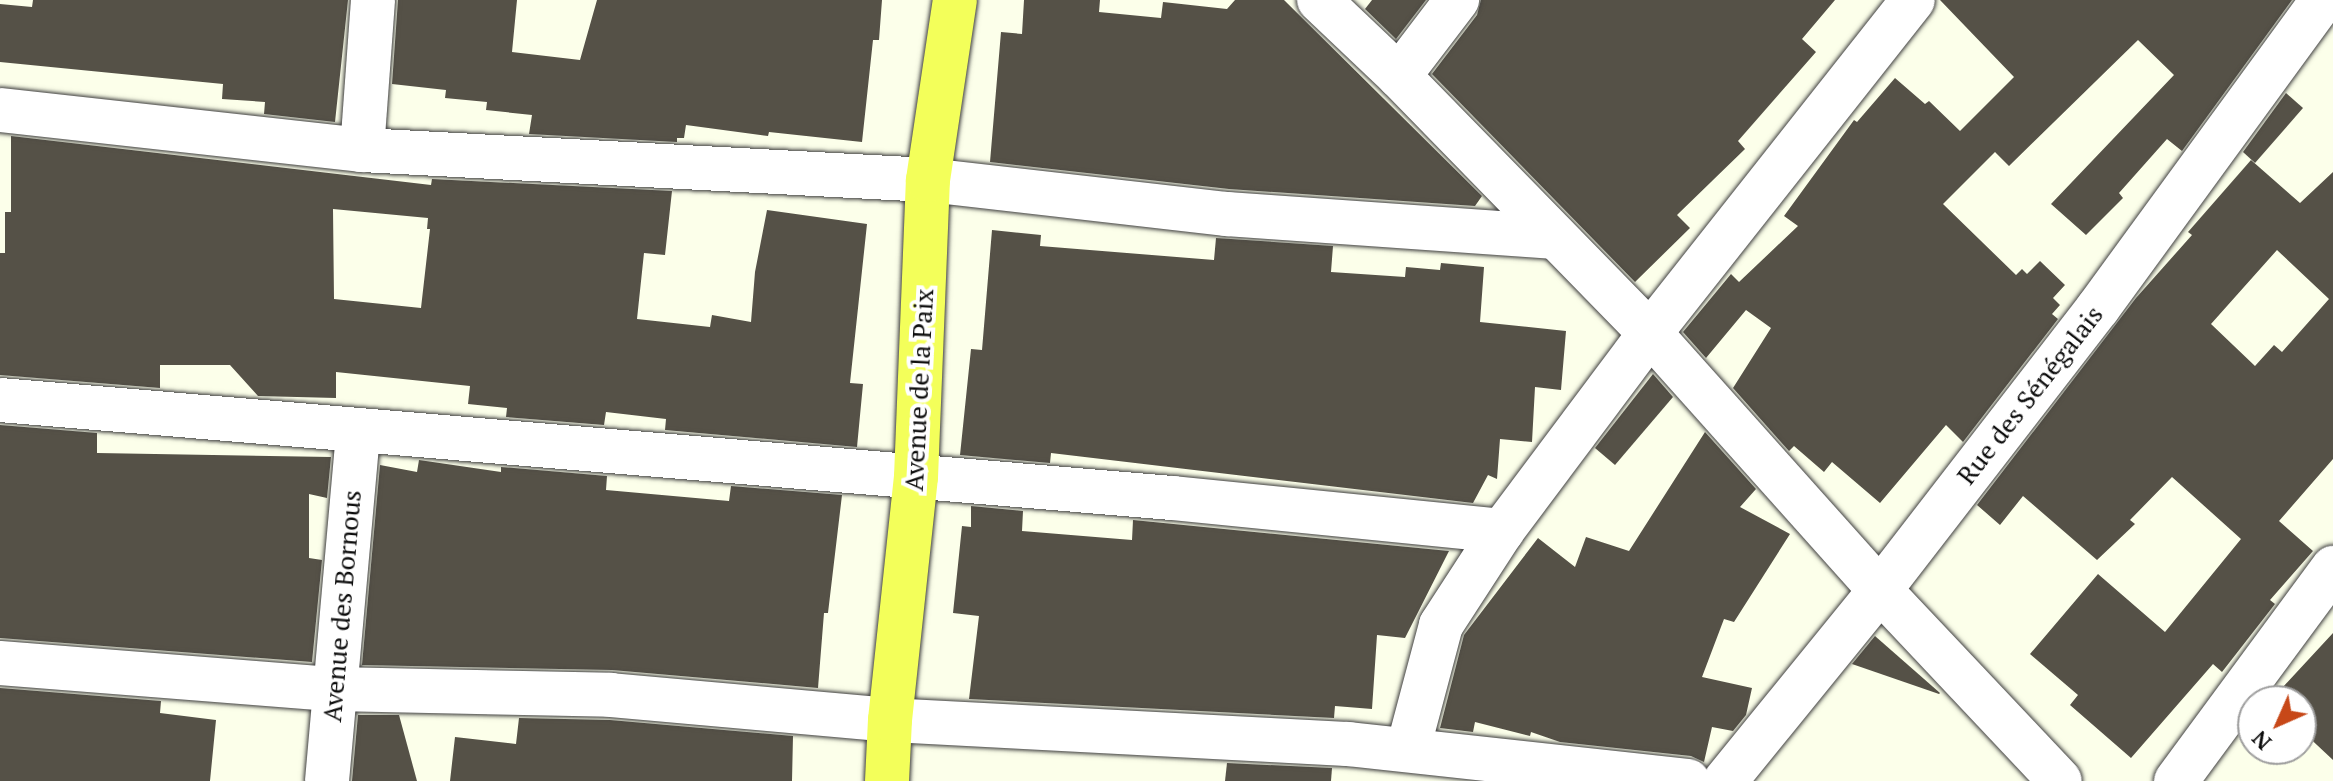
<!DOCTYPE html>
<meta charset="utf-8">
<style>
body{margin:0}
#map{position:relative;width:2333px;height:781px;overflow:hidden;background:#fcffea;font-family:"PT Serif",serif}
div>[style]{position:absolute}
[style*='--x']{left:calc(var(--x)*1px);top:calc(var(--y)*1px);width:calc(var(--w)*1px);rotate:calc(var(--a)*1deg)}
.building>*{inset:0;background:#555147}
.roads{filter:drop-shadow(0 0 2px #3f3f3f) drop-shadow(0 0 2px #3f3f3f)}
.minor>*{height:44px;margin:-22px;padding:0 22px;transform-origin:22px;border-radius:22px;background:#fff}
.major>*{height:44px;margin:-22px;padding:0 22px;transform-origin:22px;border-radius:22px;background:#f3ff5a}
span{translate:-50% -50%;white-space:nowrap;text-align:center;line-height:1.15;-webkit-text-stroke:8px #fff;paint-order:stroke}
.street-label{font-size:26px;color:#0c0c0c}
.north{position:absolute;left:2237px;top:685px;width:80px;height:80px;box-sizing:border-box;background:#fff;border:2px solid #9e9e9e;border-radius:50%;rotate:225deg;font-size:22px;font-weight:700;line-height:32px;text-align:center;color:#0c0c0c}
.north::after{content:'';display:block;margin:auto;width:28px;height:36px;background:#c74818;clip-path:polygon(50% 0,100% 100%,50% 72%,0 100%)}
</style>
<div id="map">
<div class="building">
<i style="clip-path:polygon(33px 0,348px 0,335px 122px,264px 114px,265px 102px,222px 99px,223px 84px,0 62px,0 4px,32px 7px)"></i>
<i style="clip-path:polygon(398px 0,517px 0,512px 52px,580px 60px,597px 0,882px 0,879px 40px,873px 40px,862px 142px,769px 132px,768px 136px,686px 125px,684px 138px,677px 138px,677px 142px,529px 134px,532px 115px,486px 110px,487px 102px,445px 98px,446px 90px,392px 84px)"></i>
<i style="clip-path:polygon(1024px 0,1100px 0,1099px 12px,1161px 18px,1163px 2px,1227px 9px,1235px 0,1284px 0,1482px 196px,1475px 206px,1229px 189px,990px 162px,1001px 32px,1022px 34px)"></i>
<i style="clip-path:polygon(1372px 0,1426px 0,1396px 39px,1365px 9px)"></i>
<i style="clip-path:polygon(1481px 0,1835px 0,1802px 39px,1816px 52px,1738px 141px,1745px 149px,1677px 215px,1690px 228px,1635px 282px,1432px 74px,1477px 15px)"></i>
<i style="clip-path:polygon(1940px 0,2292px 0,2182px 151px,2167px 139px,2119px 193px,2123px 198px,2086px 235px,2051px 204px,2174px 75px,2138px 40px,2009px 166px,1995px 152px,1943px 204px,2016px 275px,2022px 269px,2027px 274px,2040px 261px,2065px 285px,2053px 298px,2060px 305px,2052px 314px,2058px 319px,1963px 442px,1946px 425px,1880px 503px,1832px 462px,1824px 472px,1794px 446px,1789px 451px,1733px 388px,1771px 328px,1746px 310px,1706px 358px,1683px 332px,1731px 274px,1739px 282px,1798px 226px,1784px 216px,1854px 120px,1857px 122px,1895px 78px,1925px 104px,1929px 101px,1960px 131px,2014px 77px)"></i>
<i style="clip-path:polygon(2286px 93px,2303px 108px,2255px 163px,2243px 152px)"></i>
<i style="clip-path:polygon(evenodd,11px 136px,431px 185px,432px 179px,672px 191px,665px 255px,644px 253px,637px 319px,710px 327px,712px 315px,751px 322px,755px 272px,767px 210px,867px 224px,850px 383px,863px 384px,857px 447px,665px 430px,666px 419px,606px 412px,604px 425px,506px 417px,507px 408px,468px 404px,470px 386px,336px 372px,336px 398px,258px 396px,230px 365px,160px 365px,160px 388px,0 375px,0 253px,5px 253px,5px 212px,11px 212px,11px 136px,333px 209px,428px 218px,427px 229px,430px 229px,421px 308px,334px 299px,333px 209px)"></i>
<i style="clip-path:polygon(evenodd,2251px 160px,2300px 203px,2333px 172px,2333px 459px,2279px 521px,2313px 551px,2270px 600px,2275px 604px,2222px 672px,2213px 664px,2131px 758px,2070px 705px,2078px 695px,2030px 654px,2098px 574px,2165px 632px,2241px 539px,2172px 477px,2130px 520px,2135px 524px,2097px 560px,2023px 496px,2000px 525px,1977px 505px,2136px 298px,2192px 235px,2188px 232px,2251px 160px,2277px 250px,2329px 299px,2282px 352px,2274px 345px,2255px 366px,2211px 324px,2277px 250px)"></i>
<i style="clip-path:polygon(992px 230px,1041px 235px,1040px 246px,1214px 260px,1216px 238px,1333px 246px,1331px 272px,1405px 277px,1406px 267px,1440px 270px,1441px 263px,1484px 267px,1480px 322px,1566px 331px,1561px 390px,1535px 387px,1532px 442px,1500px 439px,1497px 479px,1488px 475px,1473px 503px,1051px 453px,1050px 463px,960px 455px,971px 349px,982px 350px)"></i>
<i style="clip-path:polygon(1653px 374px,1673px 397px,1615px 465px,1595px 448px)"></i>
<i style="clip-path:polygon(0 425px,97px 433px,97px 453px,331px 457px,327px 498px,309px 494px,309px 558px,322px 560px,312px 662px,0 638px)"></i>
<i style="clip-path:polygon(1705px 432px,1756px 489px,1740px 507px,1790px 534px,1734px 622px,1724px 619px,1702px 677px,1752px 688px,1746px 715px,1733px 731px,1712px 727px,1704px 762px,1691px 756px,1560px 742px,1531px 732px,1530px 736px,1475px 722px,1473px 732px,1440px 728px,1464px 635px,1538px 538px,1575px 567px,1586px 537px,1629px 551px)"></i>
<i style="clip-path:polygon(419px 460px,501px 472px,501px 467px,607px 476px,606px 490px,729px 501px,731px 486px,842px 495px,828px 613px,824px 613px,818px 688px,612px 670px,362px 665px,380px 465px,417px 472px)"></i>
<i style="clip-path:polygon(971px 506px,1023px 511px,1022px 531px,1132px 540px,1133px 520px,1449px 551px,1405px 638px,1377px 635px,1372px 709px,1335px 706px,1334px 718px,969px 699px,979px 616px,953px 613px,962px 526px,971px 527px)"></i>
<i style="clip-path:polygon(2333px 633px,2333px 760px,2301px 730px,2301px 701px,2270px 701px)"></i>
<i style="clip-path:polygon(1875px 636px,1940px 693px,1939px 694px,1852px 664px)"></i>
<i style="clip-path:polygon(0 688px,161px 701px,160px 713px,216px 720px,210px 781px,0 781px)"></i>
<i style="clip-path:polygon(358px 715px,399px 715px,417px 781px,352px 781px)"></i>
<i style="clip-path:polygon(519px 718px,610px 720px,793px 736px,792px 781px,450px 781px,455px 737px,516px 744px)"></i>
<i style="clip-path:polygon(1227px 763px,1332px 768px,1331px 781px,1225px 781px)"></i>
</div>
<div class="roads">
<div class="minor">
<i style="--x:1319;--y:0;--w:110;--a:43.5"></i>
<i style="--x:1399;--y:76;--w:359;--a:45.7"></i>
<i style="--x:1650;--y:333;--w:345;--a:48.2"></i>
<i style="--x:1880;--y:590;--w:262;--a:46.7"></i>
<i style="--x:1399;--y:76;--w:96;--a:-52.7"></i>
<i style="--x:0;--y:110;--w:364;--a:6.3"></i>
<i style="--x:362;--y:150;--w:567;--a:3.03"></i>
<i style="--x:928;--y:180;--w:301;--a:6.5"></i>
<i style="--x:1227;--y:214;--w:329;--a:4"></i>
<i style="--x:362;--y:150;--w:150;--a:-85.8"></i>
<i style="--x:0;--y:400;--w:1177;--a:4.78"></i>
<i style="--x:1173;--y:498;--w:331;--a:5.7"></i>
<i style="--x:0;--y:663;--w:335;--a:4.5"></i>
<i style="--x:334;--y:689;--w:277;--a:1.2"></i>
<i style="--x:611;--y:695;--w:280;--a:5.1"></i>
<i style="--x:890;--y:720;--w:459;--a:3"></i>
<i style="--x:1348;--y:744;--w:342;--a:6.2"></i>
<i style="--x:1408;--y:749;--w:128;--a:-75.1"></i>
<i style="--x:1441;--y:625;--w:112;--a:-57"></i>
<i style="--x:1502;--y:531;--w:247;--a:-53.2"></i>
<i style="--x:1650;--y:333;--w:424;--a:-51.7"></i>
<i style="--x:327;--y:781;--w:351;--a:-84.9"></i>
<i style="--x:1725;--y:781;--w:246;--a:-50.9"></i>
<i style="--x:1880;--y:590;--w:356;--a:-52.3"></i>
<i style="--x:2098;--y:308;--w:381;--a:-53.9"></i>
<i style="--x:2176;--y:781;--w:265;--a:-53.6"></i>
</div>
<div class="major">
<i style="--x:887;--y:781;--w:61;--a:-87.2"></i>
<i style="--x:890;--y:720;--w:244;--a:-83.9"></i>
<i style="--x:916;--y:477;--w:297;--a:-87.7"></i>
<i style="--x:928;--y:180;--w:182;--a:-81.5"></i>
</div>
</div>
<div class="street-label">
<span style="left:919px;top:390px;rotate:-87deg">Avenue de la Paix</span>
<span style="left:2030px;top:395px;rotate:-52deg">Rue des Sénégalais</span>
<span style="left:342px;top:606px;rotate:-85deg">Avenue des Bornous</span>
</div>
<div class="north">N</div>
</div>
